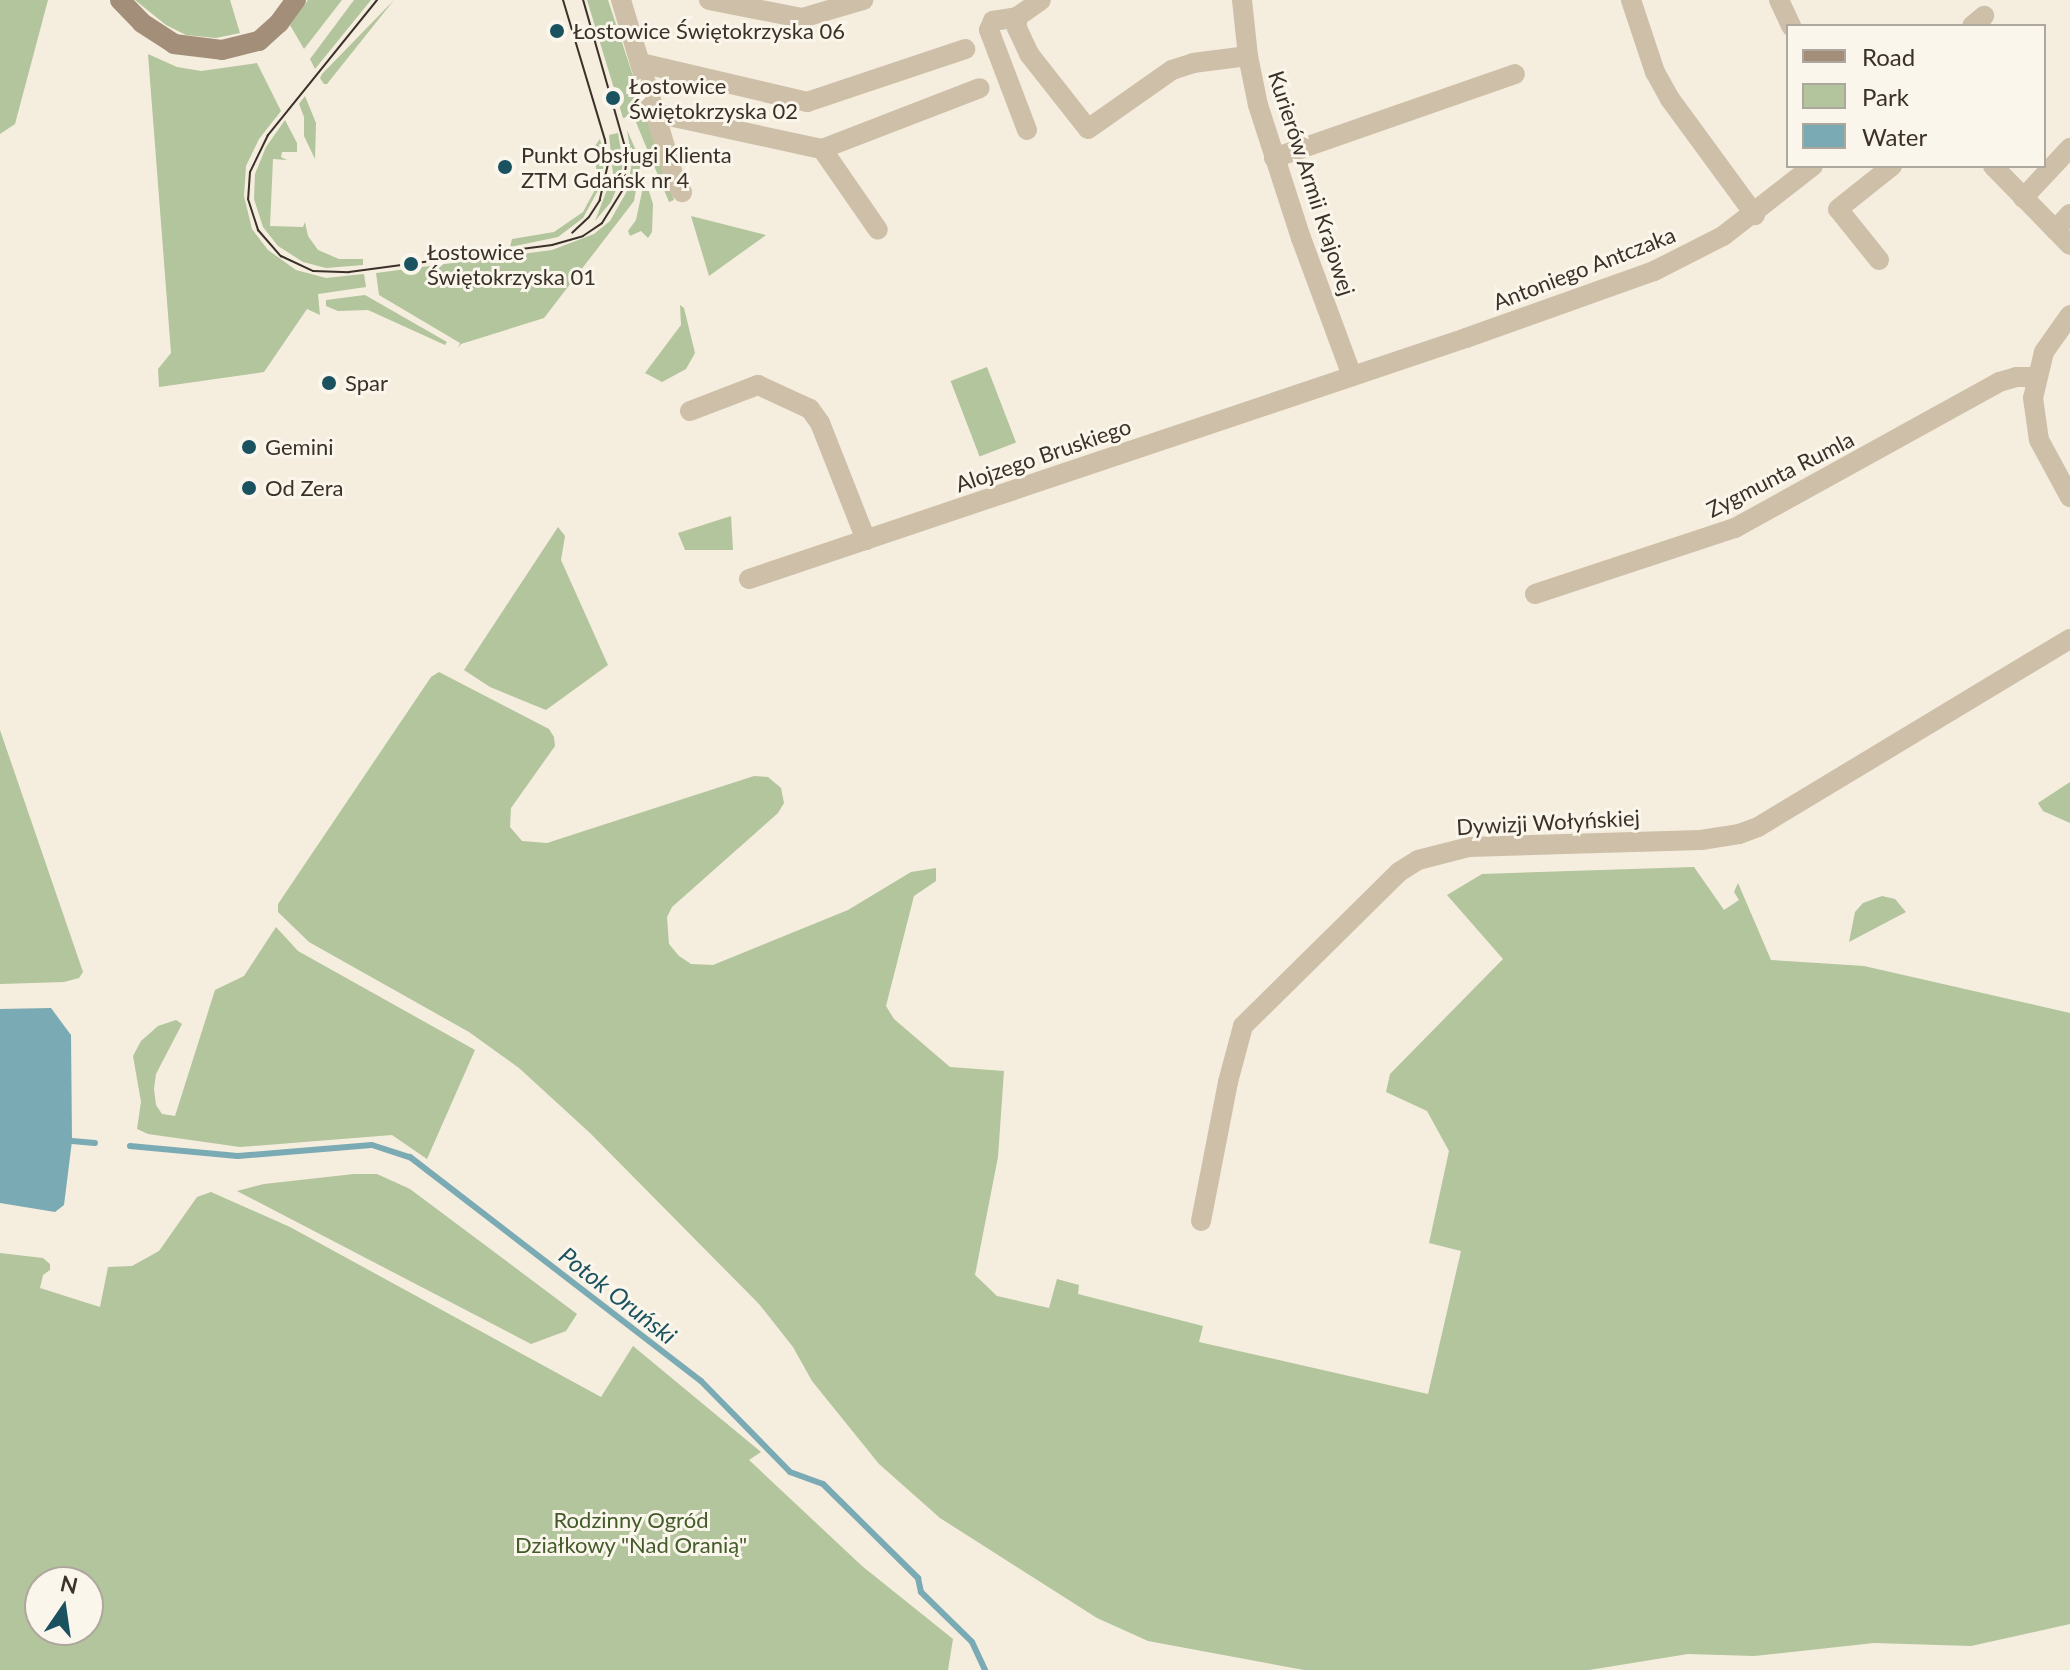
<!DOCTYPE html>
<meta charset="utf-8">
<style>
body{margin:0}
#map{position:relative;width:2070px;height:1670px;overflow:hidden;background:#f5edde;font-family:Lato,sans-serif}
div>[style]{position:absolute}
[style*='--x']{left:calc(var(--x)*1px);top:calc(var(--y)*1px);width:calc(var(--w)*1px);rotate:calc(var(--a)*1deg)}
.green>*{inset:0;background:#b2c59c;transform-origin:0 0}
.water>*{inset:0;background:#7aaab4}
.stream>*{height:6px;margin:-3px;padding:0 3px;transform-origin:3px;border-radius:3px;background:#7aaab4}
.street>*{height:20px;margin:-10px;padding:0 10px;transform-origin:10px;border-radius:10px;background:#cebfa8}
.secondary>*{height:20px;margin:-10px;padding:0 10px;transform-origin:10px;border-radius:10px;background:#a28e79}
.tram>*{height:2px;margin:-1px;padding:0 1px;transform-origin:1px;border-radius:1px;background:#3a3129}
.dots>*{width:22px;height:22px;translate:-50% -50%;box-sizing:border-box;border:4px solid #fbf6eb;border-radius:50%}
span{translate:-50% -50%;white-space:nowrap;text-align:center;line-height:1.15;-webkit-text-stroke:6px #fbf6eb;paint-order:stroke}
.poi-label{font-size:22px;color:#3a3129}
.left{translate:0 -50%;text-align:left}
.street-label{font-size:22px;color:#3a3129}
.park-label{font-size:22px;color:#435b2a}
.water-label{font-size:24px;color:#1a5260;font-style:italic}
.legend{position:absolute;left:1786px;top:24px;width:260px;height:144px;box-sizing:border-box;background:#fbf6eb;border:2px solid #aea79d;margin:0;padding:10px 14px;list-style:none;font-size:24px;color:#3a3129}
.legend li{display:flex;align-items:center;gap:16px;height:40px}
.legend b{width:40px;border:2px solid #aea79d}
.north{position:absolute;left:24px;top:1566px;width:80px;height:80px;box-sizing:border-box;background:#fbf6eb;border:2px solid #aea79d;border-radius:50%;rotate:13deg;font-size:22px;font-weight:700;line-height:32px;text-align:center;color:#3a3129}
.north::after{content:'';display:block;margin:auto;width:28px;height:36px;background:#1a5260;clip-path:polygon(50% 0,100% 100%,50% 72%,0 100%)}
</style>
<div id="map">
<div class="green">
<i style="clip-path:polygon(0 0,48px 0,15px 124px,0 134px)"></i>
<i style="clip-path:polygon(135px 0,230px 0,240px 33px,216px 38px,186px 35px,166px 25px)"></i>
<i style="clip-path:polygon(308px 0,342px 0,304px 49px,290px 25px)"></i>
<i style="clip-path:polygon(354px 0,371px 0,315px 69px,310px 59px)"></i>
<i style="clip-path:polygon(394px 0,327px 84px,324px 84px,320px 78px,322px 74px)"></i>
<i style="clip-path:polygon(587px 0,608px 0,674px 200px,669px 202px,633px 115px,623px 118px)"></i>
<i style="clip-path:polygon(148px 54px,177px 67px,201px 71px,257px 63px,281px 111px,259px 139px,246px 166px,244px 196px,252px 229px,268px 250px,296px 270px,326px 278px,364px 274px,366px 287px,318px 294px,320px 315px,307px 309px,264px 372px,159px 387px,158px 369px,171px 353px)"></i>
<i style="clip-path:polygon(305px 96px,316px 123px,315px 159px,304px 136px,304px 117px,299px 104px)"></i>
<i style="clip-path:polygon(285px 120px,297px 143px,297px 152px,282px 152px,281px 157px,287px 160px,273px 159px,270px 226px,303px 227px,305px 222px,308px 236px,318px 250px,339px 259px,363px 259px,363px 265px,326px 268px,303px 262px,278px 246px,263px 227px,254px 199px,255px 174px,266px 147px)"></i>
<i style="clip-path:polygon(627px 130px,641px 162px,634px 201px,544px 318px,461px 344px,458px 348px,460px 343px,379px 295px,376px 273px,552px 250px,594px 234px,610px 221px,627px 191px,632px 162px)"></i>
<i style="clip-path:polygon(618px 133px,623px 163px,619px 183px,611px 202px,595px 221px,613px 174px,609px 135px)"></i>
<i style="clip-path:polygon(600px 139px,604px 155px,602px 183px,583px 218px,558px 237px,510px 247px,512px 239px,554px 232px,583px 212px,597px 186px,595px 146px)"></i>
<i style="clip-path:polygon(643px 187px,648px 188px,653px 204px,652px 232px,648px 238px,641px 231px,630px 236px,628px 231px,636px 220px)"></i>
<i style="clip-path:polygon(691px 216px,766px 235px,709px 276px)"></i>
<i style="clip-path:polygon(365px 295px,447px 342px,445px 345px,368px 310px,338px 311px,326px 306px,326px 300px)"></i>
<i style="clip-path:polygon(680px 305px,684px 308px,695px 353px,686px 369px,662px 382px,645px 373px,681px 325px)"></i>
<i style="left:987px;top:367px;width:81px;height:39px;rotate:69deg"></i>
<i style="clip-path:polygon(731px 516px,733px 550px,685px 550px,678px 533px)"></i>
<i style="clip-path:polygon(558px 527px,565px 536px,561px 560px,608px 665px,546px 710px,490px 687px,464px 670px)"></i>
<i style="clip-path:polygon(439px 672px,549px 729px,554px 737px,555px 746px,511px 808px,510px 827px,522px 841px,547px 843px,754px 776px,768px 777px,781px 788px,784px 803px,778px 813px,672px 907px,667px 917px,669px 944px,679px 956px,691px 964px,713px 965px,848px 910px,911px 872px,936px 868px,936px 881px,914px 896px,886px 1006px,894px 1019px,950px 1067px,1004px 1071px,998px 1157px,975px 1275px,997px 1296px,1049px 1308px,1057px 1279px,1079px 1285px,1078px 1294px,1203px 1326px,1199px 1342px,1428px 1394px,1461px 1251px,1429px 1243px,1449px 1151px,1427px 1111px,1386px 1092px,1390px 1074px,1503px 959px,1447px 895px,1482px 874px,1694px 867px,1724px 910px,1739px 900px,1734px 892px,1738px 883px,1771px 960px,1864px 966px,2070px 1013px,2070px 1624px,1971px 1646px,1874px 1643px,1754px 1656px,1688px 1654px,1589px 1670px,1304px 1670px,1148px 1641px,1097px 1618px,940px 1518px,879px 1464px,812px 1381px,793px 1347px,759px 1304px,590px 1133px,519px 1068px,469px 1032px,309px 942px,278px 912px,278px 904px,431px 677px)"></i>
<i style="clip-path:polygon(0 730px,83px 972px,79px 978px,64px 982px,0 984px)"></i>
<i style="clip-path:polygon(2070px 782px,2070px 823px,2043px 811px,2038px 803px)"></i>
<i style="clip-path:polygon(1882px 896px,1895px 899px,1906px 912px,1849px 942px,1855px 912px,1863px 903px)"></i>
<i style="clip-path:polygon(276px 927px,298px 951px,475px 1050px,427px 1159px,392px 1135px,240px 1147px,148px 1134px,137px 1129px,141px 1102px,133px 1056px,141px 1041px,158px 1026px,176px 1020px,182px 1024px,156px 1074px,154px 1089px,156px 1105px,162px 1114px,175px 1116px,215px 990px,244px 976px)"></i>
<i style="clip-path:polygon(354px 1174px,377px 1174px,410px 1189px,577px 1314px,566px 1331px,531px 1344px,237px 1191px,264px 1184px)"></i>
<i style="clip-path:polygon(evenodd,211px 1192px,290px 1227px,601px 1397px,633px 1346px,761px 1452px,749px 1460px,862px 1566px,953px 1639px,948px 1670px,0 1670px,0 1253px,43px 1258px,50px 1264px,50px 1270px,43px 1275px,40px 1288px,100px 1307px,108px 1267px,132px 1266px,159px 1251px,197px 1197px,211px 1192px,88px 1582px,88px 1630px,40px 1630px,40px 1582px,88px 1582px)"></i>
</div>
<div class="water">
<i style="clip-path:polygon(51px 1008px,71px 1035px,72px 1141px,64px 1205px,55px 1212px,0 1203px,0 1009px)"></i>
</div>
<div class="stream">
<i style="--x:72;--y:1141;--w:23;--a:5"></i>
<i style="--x:130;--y:1146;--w:108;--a:5.3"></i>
<i style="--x:238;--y:1156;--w:134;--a:-4.7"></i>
<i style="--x:372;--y:1145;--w:40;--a:18"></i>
<i style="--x:410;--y:1157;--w:367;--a:37.6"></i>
<i style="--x:701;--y:1381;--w:127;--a:45.6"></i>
<i style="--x:790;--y:1472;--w:35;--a:20"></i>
<i style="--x:823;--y:1484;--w:134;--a:44.7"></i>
<i style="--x:918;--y:1578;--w:14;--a:78"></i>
<i style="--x:921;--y:1592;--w:71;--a:44.4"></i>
<i style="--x:972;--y:1642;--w:31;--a:65"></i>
</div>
<div class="street">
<i style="--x:621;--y:0;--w:191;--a:73.3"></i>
<i style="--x:676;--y:183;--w:11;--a:56"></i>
<i style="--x:709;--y:0;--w:95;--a:11"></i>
<i style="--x:802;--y:18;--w:64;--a:-16.4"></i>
<i style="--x:1242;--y:0;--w:56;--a:83.9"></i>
<i style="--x:1248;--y:56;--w:50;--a:78.5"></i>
<i style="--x:1258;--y:105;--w:140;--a:72.1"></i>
<i style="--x:1301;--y:238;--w:147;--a:69.7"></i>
<i style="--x:1631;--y:0;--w:76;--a:71.6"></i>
<i style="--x:1655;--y:72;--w:31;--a:61"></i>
<i style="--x:1670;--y:99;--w:144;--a:53.8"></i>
<i style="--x:1779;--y:0;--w:29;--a:65"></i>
<i style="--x:1017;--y:17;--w:11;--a:90"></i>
<i style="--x:1017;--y:28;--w:29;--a:65"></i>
<i style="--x:1029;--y:54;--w:95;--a:51.8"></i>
<i style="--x:1088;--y:129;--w:103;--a:-35.1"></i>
<i style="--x:1172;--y:70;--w:22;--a:-18"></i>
<i style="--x:1193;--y:63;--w:55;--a:-7.3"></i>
<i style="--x:1972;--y:26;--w:16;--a:-40"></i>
<i style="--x:641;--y:63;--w:171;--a:13.2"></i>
<i style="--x:807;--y:102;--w:167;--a:-18.5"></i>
<i style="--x:655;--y:113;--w:171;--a:12.2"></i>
<i style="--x:822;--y:149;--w:169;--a:-21.1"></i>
<i style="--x:1027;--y:130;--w:107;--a:-110.8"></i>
<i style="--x:989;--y:30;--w:10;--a:-66"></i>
<i style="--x:993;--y:21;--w:24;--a:-9"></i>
<i style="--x:1017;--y:17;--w:29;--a:-35"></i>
<i style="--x:822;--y:149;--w:98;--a:55.3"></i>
<i style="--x:1274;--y:158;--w:255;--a:-19.2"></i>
<i style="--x:1993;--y:166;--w:110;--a:45.7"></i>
<i style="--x:2023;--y:198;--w:69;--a:-46.8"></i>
<i style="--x:2055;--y:230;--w:22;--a:-47"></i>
<i style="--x:1879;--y:260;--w:65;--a:-128.8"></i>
<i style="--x:1838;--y:209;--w:69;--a:-38.5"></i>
<i style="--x:2070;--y:315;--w:45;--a:125.1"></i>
<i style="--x:2044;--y:352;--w:47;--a:103.4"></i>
<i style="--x:2033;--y:398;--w:42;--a:81.9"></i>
<i style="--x:2039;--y:440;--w:65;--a:61.5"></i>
<i style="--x:690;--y:411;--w:73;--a:-20.9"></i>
<i style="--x:758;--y:385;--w:57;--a:24.8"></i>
<i style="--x:810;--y:409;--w:17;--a:54"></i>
<i style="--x:820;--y:423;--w:126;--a:68.5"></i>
<i style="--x:749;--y:579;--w:756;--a:-18.58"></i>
<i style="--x:1466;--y:338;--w:200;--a:-19.6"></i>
<i style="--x:1654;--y:271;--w:77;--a:-26.9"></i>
<i style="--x:1723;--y:236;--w:114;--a:-37.9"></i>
<i style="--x:1535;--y:594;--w:211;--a:-18.3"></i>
<i style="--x:1735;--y:528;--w:302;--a:-28.9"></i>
<i style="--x:1999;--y:382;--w:18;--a:-16"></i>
<i style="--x:2016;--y:377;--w:20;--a:0"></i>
<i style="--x:1201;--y:1221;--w:142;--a:-79"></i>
<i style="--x:1228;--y:1082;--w:58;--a:-75"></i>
<i style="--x:1243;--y:1026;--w:219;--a:-44.6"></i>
<i style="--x:1399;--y:872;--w:22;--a:-32"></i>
<i style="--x:1418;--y:860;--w:53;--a:-14.3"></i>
<i style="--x:1469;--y:847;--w:232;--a:-1.7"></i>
<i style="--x:1701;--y:840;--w:38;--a:-9"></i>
<i style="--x:1739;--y:834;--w:20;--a:-20"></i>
<i style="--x:1758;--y:827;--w:364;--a:-31.1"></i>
</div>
<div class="secondary">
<i style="--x:120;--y:0;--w:32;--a:46"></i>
<i style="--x:142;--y:23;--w:38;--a:33"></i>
<i style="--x:174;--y:44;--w:48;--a:7.1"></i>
<i style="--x:222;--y:50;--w:38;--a:-14"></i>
<i style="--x:259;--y:41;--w:27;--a:-42"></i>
<i style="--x:279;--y:23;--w:29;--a:-54"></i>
</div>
<div class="tram">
<i style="--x:377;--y:0;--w:174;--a:128.9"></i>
<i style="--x:268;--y:135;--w:41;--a:115.9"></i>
<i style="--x:250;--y:172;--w:27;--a:94"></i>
<i style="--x:248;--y:199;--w:33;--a:72"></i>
<i style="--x:258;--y:230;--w:35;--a:49"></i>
<i style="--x:281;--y:256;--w:35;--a:25"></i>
<i style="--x:313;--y:271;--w:36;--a:2"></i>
<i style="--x:349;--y:272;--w:205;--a:-7.6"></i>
<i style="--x:552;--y:245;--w:32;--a:-16"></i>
<i style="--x:583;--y:236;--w:23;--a:-34"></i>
<i style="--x:602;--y:223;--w:40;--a:-58"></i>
<i style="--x:623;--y:189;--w:35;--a:-83"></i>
<i style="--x:627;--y:154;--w:160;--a:-105.9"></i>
<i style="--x:563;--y:0;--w:146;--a:73.3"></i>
<i style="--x:605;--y:140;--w:24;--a:83"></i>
<i style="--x:608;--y:164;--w:37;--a:103"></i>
<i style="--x:600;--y:200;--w:20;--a:123"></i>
<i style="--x:589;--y:217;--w:23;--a:137"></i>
</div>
<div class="dots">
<i style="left:557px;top:31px;background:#1a5260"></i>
<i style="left:613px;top:98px;background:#1a5260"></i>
<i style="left:505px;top:167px;background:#1a5260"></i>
<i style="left:411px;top:264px;background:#1a5260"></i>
<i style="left:329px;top:383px;background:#1a5260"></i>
<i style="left:249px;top:447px;background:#1a5260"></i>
<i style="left:249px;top:488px;background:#1a5260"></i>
</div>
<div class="poi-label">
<span class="left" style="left:573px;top:31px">Łostowice Świętokrzyska 06</span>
<span class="left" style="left:629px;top:98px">Łostowice<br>Świętokrzyska 02</span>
<span class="left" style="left:521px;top:167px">Punkt Obsługi Klienta<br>ZTM Gdańsk nr 4</span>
<span class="left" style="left:427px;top:264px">Łostowice<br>Świętokrzyska 01</span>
<span class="left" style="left:345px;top:383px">Spar</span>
<span class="left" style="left:265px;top:447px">Gemini</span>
<span class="left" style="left:265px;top:488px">Od Zera</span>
</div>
<div class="street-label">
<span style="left:1312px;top:183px;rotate:72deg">Kurierów Armii Krajowej</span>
<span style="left:1584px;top:268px;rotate:-21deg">Antoniego Antczaka</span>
<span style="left:1043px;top:455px;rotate:-19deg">Alojzego Bruskiego</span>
<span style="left:1780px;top:474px;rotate:-27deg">Zygmunta Rumla</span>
<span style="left:1548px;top:822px;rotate:-3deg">Dywizji Wołyńskiej</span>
</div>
<div class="park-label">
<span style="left:631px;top:1532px">Rodzinny Ogród<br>Działkowy "Nad Oranią"</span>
</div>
<div class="water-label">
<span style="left:618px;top:1295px;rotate:38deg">Potok Oruński</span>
</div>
<ul class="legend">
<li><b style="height:10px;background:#a28e79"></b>Road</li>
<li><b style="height:22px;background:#b2c59c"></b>Park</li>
<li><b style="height:22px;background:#7aaab4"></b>Water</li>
</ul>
<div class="north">N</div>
</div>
